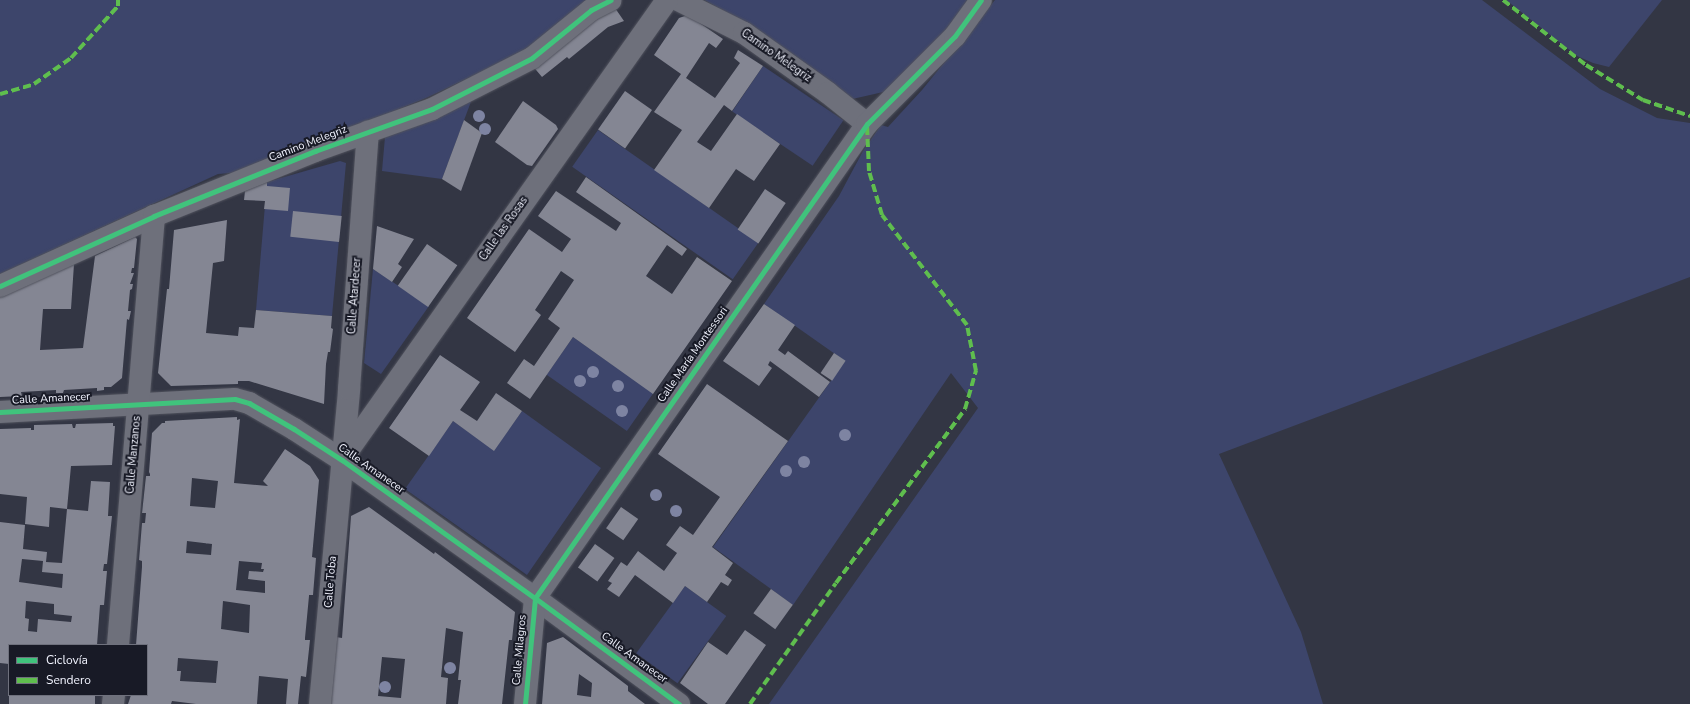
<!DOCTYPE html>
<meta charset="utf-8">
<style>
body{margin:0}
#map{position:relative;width:1690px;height:704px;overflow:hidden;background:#333644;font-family:"Nunito Sans",sans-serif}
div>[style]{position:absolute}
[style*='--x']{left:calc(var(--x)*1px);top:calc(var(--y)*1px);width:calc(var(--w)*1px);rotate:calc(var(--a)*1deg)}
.green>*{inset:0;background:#3d456b;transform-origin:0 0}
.building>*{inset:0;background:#848693;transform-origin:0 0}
.roads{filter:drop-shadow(0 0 1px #50525d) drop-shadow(0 0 1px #50525d)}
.minor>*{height:22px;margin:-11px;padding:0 11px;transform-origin:11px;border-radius:11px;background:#6e707b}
.quiet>*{height:4px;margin-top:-2px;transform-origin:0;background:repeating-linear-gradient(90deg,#5fbe4e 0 8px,transparent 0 12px)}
.cycleway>*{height:5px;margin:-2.5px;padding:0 2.5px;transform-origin:2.5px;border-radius:2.5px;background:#40c37c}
.trees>*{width:12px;height:12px;margin:-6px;border-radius:50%;background:#7e84a2}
span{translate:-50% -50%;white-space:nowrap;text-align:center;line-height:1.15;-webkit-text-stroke:4px #181a26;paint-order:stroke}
.street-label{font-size:11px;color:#f2f4ff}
.legend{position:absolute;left:8px;top:644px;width:140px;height:52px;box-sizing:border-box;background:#181a26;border:1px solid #6f717d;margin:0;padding:5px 7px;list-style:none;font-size:12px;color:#f2f4ff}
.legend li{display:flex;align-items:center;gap:8px;height:20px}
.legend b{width:20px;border:1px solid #6f717d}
</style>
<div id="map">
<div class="green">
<i style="clip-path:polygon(0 0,592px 0,530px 47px,507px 60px,426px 98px,245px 172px,218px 174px,0 274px)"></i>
<i style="clip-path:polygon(704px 0,970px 0,941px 39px,892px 90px,848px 100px,739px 19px)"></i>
<i style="clip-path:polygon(995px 0,1482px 0,1600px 89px,1657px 118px,1690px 123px,1690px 277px,1219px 454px,1301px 632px,1323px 704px,769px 704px,978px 408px,951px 373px,793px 605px,713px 547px,845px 361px,764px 304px,839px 196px,863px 151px,881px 125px,888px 127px,922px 90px)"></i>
<i style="clip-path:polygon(1506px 0,1662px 0,1609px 67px,1593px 63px,1577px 56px)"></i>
<i style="left:763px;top:66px;width:97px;height:55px;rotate:34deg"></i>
<i style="clip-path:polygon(472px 99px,442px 179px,382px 171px,385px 137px)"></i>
<i style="left:598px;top:130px;width:196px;height:45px;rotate:35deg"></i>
<i style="clip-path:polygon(340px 161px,346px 163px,332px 316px,256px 310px,267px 182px)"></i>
<i style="clip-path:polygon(373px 269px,429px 306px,381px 374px,364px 363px)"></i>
<i style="left:573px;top:337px;width:98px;height:46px;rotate:35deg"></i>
<i style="clip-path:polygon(522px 411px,601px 468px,527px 575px,405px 489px,453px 421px,494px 450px)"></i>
<i style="left:685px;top:586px;width:51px;height:83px;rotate:36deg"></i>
</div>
<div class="building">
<i style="clip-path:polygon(615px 8px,624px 21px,608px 27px,569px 59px,567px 57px,542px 77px,531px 64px,598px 14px)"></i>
<i style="clip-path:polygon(688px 15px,723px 39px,716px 48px,709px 43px,686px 78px,715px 98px,740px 63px,734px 58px,738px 50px,763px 66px,732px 111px,724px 105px,697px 142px,711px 151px,737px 114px,780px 144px,754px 181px,736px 169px,709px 208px,654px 170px,682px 130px,654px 112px,681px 74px,654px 55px,679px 18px)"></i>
<i style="left:625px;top:91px;width:33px;height:47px;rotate:35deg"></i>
<i style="clip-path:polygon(523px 101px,556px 125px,558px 129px,532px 166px,527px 165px,495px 142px)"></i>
<i style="clip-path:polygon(464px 120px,482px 133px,461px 191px,442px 179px)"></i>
<i style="clip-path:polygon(586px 177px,687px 249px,682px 256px,667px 245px,646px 276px,672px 294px,697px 257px,732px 281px,653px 394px,573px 337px,530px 399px,507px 383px,524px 359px,534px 366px,560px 328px,548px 319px,574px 280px,561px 271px,535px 310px,541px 315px,515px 352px,467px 318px,529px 229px,562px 252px,571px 239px,538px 216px,556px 191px,616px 231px,621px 223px,576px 192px)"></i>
<i style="clip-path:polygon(267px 182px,267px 186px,290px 188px,288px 211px,264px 209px,265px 201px,244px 200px,245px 191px)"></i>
<i style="left:765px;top:189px;width:25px;height:49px;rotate:34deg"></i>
<i style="left:293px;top:211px;width:49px;height:26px;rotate:6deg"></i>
<i style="clip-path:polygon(227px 220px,224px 261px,213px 263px,206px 333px,238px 336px,239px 327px,254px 328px,256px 310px,332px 316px,331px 328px,333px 329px,330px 352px,328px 352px,326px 364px,324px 404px,249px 381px,238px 381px,238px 384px,171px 386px,158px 373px,167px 289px,169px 289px,174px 230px)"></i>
<i style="clip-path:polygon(377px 226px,414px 239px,398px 264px,402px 267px,392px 282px,373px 269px)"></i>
<i style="clip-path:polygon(135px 237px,137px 239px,134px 268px,132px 268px,131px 273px,134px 273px,130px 284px,133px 284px,132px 289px,130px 290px,128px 311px,131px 311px,129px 320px,127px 319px,122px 378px,111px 387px,104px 387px,104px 390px,97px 391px,97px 388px,64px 390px,63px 393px,56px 393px,56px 390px,21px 392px,22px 396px,0 397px,0 296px,74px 264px,71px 309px,43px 309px,40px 350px,83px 348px,95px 256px)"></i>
<i style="left:427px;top:244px;width:37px;height:51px;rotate:35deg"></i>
<i style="clip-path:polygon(764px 304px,795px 325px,778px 350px,785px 355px,788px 351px,830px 382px,819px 397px,770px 361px,768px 365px,772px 368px,759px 386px,723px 361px)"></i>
<i style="left:834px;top:353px;width:14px;height:24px;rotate:34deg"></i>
<i style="clip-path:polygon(440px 355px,480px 382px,460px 410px,477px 421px,496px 393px,522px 411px,494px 451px,453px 421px,429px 456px,389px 428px)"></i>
<i style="clip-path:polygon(707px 384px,788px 441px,712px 547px,733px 563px,725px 575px,732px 580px,728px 586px,721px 582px,707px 602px,685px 586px,673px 603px,635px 575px,619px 597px,607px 589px,612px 583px,608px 581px,621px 562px,627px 566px,638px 551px,664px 571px,677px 553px,666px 545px,680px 526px,693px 535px,720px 497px,658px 454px)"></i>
<i style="clip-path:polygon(evenodd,237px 417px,237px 420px,240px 419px,234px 483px,268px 486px,263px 481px,285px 449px,310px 466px,319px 480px,312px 557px,316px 558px,313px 595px,309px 595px,309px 596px,305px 638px,305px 640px,310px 640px,306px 677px,301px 676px,298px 704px,286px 704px,288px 679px,259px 676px,257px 704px,196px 704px,172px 701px,171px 704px,128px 704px,131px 695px,147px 695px,147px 645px,136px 645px,142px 567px,142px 561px,139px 560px,142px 523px,145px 523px,146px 513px,142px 513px,146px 476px,150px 476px,150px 474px,149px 472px,152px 433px,162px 423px,165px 423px,165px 421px,237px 417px,192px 478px,218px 481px,215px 508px,190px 506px,192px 478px,237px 417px,187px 541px,212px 544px,211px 555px,186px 553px,187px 541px,237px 417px,239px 561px,262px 563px,261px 569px,264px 569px,263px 572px,249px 571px,248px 579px,265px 581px,265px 593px,236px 590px,239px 561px,237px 417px,223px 601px,250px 605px,249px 633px,221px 629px,223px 601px,237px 417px,178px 658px,218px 661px,216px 683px,180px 681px,181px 671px,177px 671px,178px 658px)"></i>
<i style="clip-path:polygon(113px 423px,113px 426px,115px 426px,112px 465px,71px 466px,67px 509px,50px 507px,49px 527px,25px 524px,27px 497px,0 494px,0 429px,31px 428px,31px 430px,34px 430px,34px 425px,72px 424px,73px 428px,75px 428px,76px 424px)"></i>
<i style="clip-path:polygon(evenodd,91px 481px,110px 482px,108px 516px,112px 516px,107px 564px,104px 564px,103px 571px,107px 571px,104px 605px,100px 605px,97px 645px,9px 645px,9px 664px,0 663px,0 522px,25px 525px,23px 549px,47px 552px,46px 562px,62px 563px,67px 509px,88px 511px,91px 481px,22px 559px,43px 561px,42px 572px,63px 574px,62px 588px,19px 582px,22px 559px,91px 481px,26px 601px,54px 604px,54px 614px,72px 616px,71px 622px,38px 619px,37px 632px,28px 631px,29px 619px,25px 618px,26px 601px)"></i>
<i style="clip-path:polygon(evenodd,369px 507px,434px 554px,435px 552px,515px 612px,512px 640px,509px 640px,502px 704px,458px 704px,461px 680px,458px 680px,463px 632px,446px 628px,441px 677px,448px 678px,446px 704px,330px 704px,336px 637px,342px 638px,351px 516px,369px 507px,382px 657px,405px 659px,401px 698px,378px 696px,382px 657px)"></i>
<i style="left:621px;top:507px;width:21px;height:26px;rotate:35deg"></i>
<i style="left:595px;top:544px;width:24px;height:29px;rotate:36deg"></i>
<i style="left:771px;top:589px;width:27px;height:30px;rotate:36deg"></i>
<i style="clip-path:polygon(745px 630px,766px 645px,725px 704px,708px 704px,680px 683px,708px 642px,727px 655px)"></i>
<i style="clip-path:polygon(evenodd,563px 637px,628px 686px,628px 691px,645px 704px,542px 704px,547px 643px,563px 637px,579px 674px,592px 683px,591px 697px,577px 695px,579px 674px)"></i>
<i style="left:9px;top:695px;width:86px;height:9px"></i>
</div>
<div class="roads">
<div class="minor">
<i style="--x:678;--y:0;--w:74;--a:26.6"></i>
<i style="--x:744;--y:33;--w:103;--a:35.5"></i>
<i style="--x:828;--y:93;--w:50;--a:38.5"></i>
<i style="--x:0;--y:286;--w:169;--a:-24.4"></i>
<i style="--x:154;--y:216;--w:174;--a:-22"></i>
<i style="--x:315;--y:151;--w:124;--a:-19.7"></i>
<i style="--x:432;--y:109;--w:112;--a:-27"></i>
<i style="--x:532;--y:58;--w:76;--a:-39.1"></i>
<i style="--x:591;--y:10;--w:22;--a:-27"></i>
<i style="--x:0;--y:412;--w:235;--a:-3.2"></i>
<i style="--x:235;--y:399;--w:15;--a:16"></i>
<i style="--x:249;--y:403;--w:52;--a:30"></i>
<i style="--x:294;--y:429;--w:57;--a:32.9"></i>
<i style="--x:342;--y:460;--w:237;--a:35.6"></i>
<i style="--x:535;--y:598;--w:179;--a:36.4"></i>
<i style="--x:342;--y:459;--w:562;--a:-54.7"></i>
<i style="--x:118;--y:645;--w:431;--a:-85.2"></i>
<i style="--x:113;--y:704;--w:9;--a:-84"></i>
<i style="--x:320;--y:704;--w:316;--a:-84.7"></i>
<i style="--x:349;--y:389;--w:258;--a:-85.8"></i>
<i style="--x:525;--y:704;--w:106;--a:-84.6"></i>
<i style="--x:535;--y:598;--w:579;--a:-54.99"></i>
<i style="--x:867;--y:124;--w:124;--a:-45"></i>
<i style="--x:955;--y:36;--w:44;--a:-54.2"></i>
</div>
</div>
<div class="quiet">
<i style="--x:1503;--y:0;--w:105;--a:38.1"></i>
<i style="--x:1586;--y:65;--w:67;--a:31.6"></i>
<i style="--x:1643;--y:100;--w:50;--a:18.8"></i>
<i style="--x:0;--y:94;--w:35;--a:-16"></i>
<i style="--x:34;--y:84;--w:45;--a:-35.1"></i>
<i style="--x:71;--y:58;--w:70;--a:-47.9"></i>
<i style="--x:118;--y:6;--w:6;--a:-90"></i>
<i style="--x:750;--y:704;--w:148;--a:-54.6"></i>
<i style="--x:836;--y:583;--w:217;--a:-53.4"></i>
<i style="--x:965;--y:409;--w:40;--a:-74"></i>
<i style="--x:976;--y:371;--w:47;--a:-101.1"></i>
<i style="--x:967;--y:325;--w:139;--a:-127.7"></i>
<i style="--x:882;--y:215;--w:46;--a:-106.5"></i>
<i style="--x:869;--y:171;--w:45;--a:-92.5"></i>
</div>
<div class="cycleway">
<i style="--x:0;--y:286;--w:169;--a:-24.4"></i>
<i style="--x:154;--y:216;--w:174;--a:-22"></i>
<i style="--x:315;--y:151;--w:124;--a:-19.7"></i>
<i style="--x:432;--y:109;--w:112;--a:-27"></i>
<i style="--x:532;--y:58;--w:76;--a:-39.1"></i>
<i style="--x:591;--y:10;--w:22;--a:-27"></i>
<i style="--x:0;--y:412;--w:235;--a:-3.2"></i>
<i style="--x:235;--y:399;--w:15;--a:16"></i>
<i style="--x:249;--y:403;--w:52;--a:30"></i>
<i style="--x:294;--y:429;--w:57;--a:32.9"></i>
<i style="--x:342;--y:460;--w:237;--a:35.6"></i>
<i style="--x:535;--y:598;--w:179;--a:36.4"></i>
<i style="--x:525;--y:704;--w:106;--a:-84.6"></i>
<i style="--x:535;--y:598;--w:579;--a:-54.99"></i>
<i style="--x:867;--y:124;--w:124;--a:-45"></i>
<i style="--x:955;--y:36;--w:44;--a:-54.2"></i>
</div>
<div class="trees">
<i style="left:479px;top:116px"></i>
<i style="left:485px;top:129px"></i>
<i style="left:593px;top:372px"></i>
<i style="left:580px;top:381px"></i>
<i style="left:618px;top:386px"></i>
<i style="left:622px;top:411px"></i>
<i style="left:845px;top:435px"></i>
<i style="left:804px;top:462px"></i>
<i style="left:786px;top:471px"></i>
<i style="left:656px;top:495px"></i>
<i style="left:676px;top:511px"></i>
<i style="left:450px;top:668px"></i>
<i style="left:385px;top:687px"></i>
</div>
<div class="street-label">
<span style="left:776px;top:56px;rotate:35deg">Camino Melegriz</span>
<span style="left:308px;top:144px;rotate:-21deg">Camino Melegriz</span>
<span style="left:504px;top:229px;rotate:-55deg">Calle las Rosas</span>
<span style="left:355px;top:296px;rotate:-86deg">Calle Atardecer</span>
<span style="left:693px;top:355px;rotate:-55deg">Calle María Montessori</span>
<span style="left:51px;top:399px;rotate:-3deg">Calle Amanecer</span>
<span style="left:134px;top:455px;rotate:-85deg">Calle Manzanos</span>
<span style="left:371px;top:469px;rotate:35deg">Calle Amanecer</span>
<span style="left:331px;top:582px;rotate:-85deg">Calle Toba</span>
<span style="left:520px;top:650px;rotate:-85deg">Calle Milagros</span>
<span style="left:634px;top:658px;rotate:36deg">Calle Amanecer</span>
</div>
<ul class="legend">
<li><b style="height:5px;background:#40c37c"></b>Ciclovía</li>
<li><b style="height:5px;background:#5fbe4e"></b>Sendero</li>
</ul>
</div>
